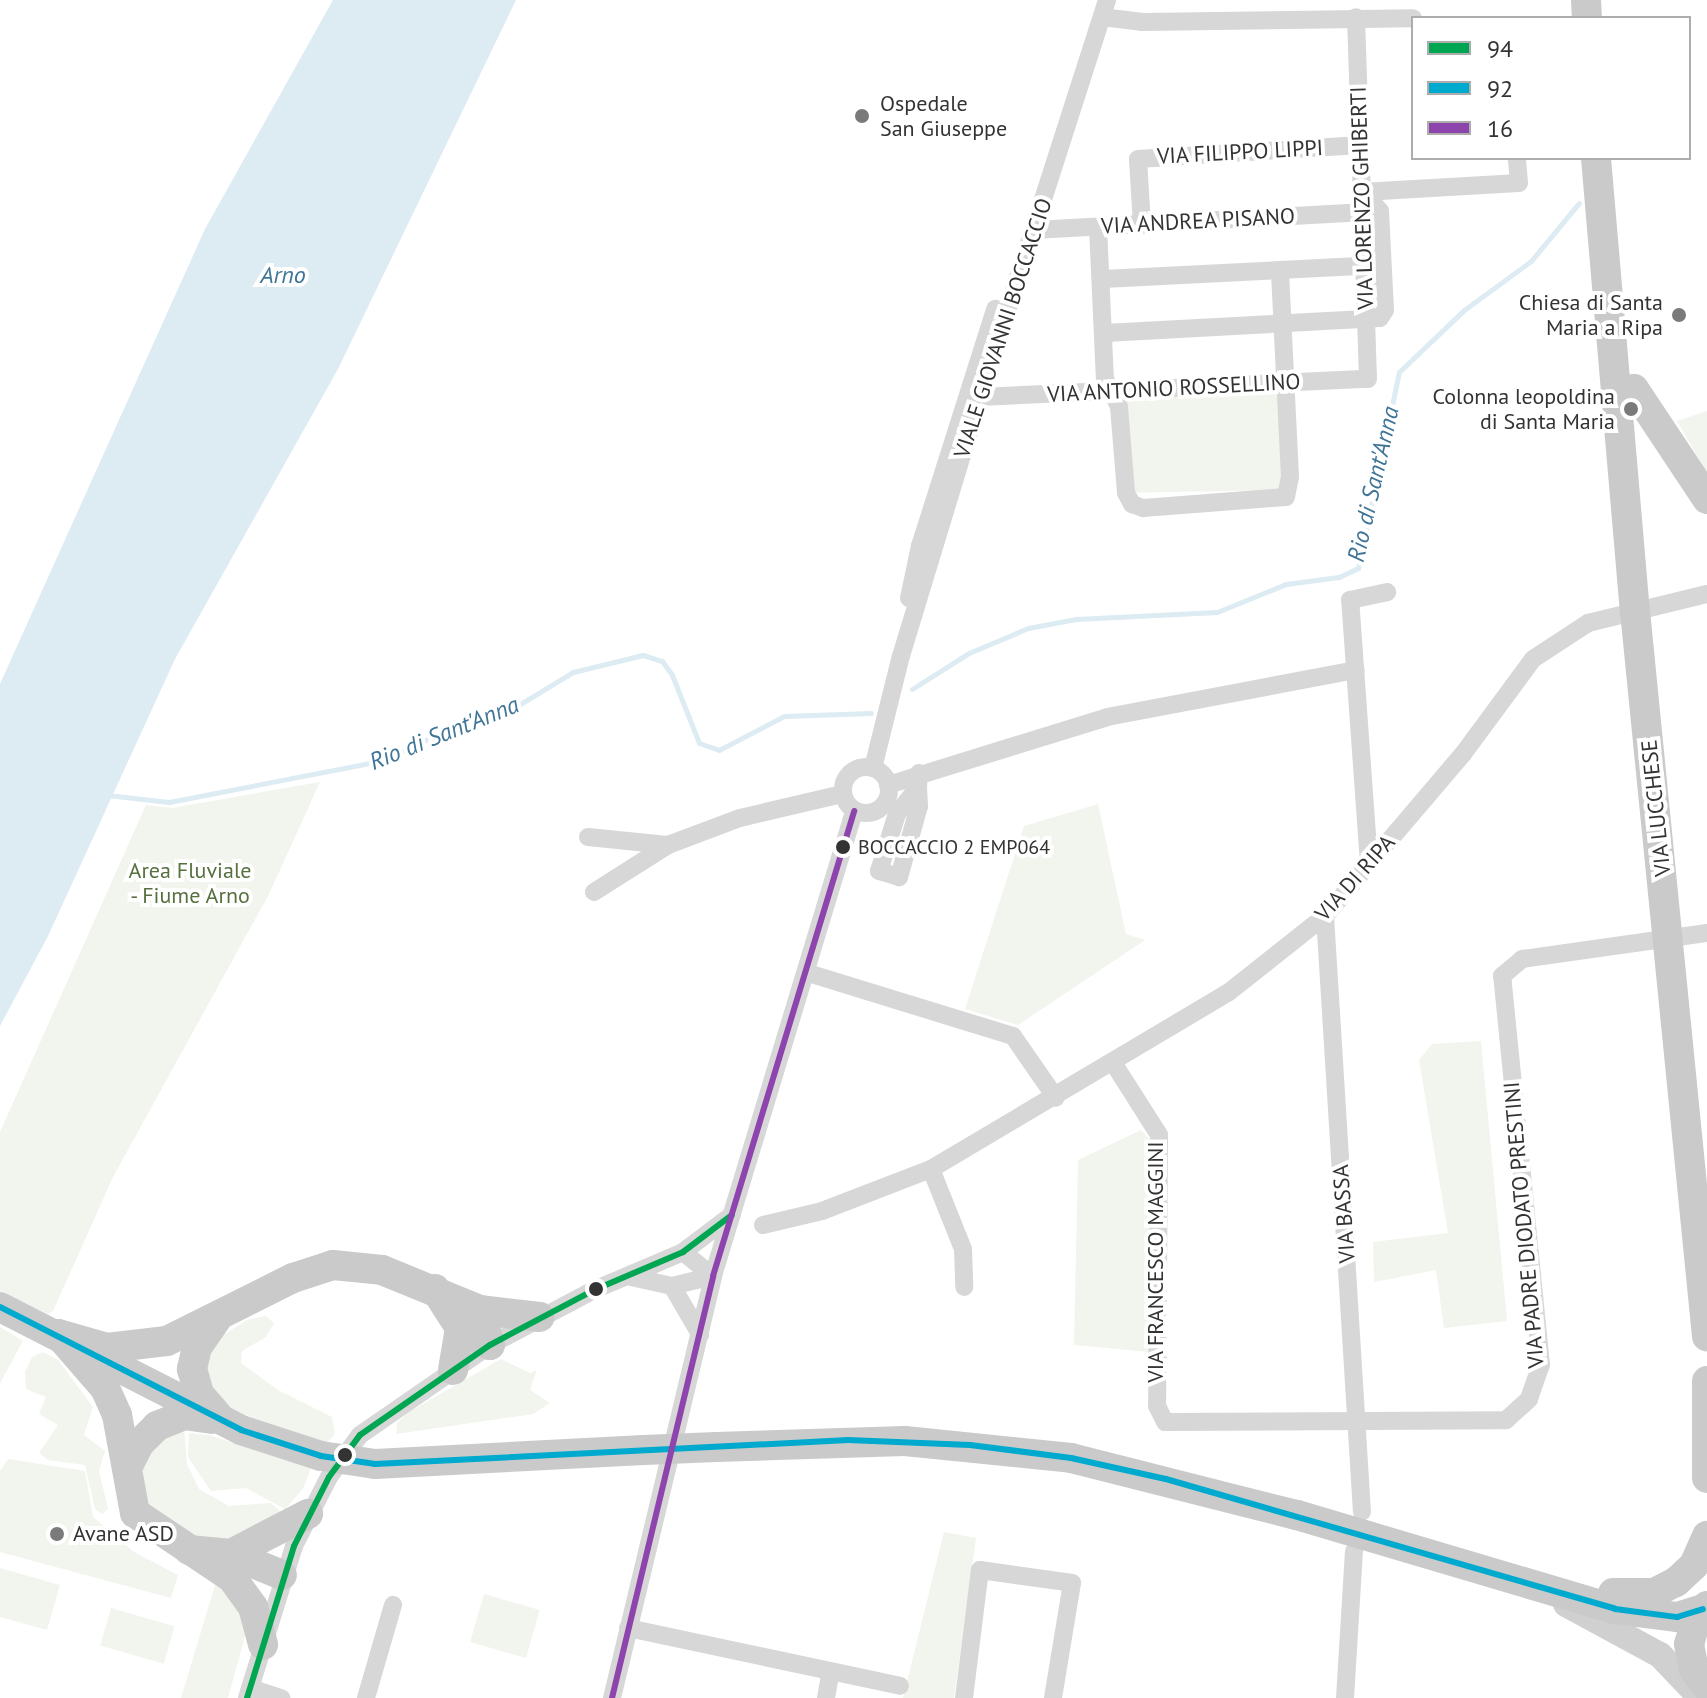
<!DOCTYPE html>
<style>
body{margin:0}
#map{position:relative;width:1707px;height:1698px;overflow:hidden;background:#fff;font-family:"PT Sans",sans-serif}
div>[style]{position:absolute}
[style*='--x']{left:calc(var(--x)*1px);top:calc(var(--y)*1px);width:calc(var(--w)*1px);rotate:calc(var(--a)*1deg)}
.green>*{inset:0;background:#f1f5ed;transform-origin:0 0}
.water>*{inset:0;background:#ddebf3}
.stream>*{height:5px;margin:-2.5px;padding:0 2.5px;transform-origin:2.5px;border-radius:2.5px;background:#ddebf3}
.minor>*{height:18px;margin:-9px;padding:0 9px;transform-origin:9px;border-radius:9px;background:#d7d7d7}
.minor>.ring{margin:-9px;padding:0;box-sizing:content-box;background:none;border:18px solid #d7d7d7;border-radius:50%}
.secondary>*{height:26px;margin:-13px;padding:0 13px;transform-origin:13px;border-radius:13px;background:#d0d0d0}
.primary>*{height:30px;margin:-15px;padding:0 15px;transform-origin:15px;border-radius:15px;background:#cacaca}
.primary-bridge>*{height:30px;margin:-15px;padding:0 15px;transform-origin:15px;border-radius:15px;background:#cacaca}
.bus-1>*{height:6px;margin:-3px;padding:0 3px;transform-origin:3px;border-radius:3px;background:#00a651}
.bus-2>*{height:6px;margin:-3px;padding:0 3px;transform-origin:3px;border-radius:3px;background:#00a9ce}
.bus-3>*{height:6px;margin:-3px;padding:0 3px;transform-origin:3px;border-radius:3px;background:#8e44ad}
.dots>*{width:22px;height:22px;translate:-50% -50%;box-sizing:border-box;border:4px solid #fff;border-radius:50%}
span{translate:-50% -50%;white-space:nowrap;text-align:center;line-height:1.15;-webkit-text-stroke:8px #fff;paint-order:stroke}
.bus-label{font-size:20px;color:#333}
.left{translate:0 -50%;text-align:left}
.poi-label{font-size:22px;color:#333}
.right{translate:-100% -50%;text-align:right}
.street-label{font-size:22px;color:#333}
.park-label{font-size:22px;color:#56703f}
.water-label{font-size:24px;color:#3f7597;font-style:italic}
.legend{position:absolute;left:1411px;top:16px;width:280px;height:144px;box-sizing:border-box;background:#fff;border:2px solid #adadad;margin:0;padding:10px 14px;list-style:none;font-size:24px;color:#333}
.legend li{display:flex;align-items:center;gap:16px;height:40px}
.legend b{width:40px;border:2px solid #adadad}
</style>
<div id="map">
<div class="green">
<i style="left:1281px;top:392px;width:98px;height:158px;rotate:89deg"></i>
<i style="clip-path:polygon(1707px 411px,1707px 473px,1677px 421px)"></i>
<i style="clip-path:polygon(320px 782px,269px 894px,113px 1177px,53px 1311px,48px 1314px,0 1291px,0 1132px,146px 805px,172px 808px)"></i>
<i style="clip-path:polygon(1098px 804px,1126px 934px,1145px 940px,1018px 1025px,965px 1009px,1024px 826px)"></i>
<i style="clip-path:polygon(1481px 1041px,1507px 1321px,1444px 1328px,1436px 1270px,1374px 1282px,1373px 1242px,1448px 1233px,1419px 1060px,1432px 1044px)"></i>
<i style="clip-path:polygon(1141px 1130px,1152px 1142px,1150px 1352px,1074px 1345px,1078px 1160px)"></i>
<i style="clip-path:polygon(266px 1316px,274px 1323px,266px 1337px,242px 1351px,241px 1363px,278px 1390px,332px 1417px,335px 1434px,324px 1446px,221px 1405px,204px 1385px,212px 1342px,247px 1320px)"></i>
<i style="clip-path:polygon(0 1327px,23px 1341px,0 1383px)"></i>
<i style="clip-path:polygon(43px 1352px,58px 1360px,93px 1407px,84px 1435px,105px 1451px,99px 1471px,108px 1509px,102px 1514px,95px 1509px,85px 1465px,48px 1460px,39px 1453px,58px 1425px,39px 1414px,46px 1397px,26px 1389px,25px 1372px,32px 1357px)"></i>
<i style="clip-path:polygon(501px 1359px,530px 1373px,537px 1370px,530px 1390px,550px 1403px,533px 1414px,396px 1434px,397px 1423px,409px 1412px)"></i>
<i style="clip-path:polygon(184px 1428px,187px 1464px,199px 1489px,229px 1506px,271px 1503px,283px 1514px,229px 1540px,193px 1537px,148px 1507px,139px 1489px,147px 1448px)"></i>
<i style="clip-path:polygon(189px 1433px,209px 1435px,311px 1468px,303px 1489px,285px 1509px,246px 1488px,211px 1491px,188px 1457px)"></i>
<i style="clip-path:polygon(8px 1459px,85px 1471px,93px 1517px,134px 1552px,178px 1575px,171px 1598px,0 1552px,0 1471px)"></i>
<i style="clip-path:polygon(944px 1532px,976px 1538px,954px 1698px,903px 1698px)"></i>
<i style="clip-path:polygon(0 1568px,60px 1585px,47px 1630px,0 1617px)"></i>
<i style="clip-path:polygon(216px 1582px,237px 1604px,246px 1633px,228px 1698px,181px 1698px)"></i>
<i style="left:484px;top:1594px;width:58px;height:50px;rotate:16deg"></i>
<i style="left:111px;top:1608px;width:66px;height:39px;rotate:16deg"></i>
</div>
<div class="water">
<i style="clip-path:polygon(333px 0,516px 0,338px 369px,175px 659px,48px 936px,0 1026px,0 684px,205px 229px)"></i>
</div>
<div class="stream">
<i style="--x:912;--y:689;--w:67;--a:-32.3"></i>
<i style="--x:969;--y:653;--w:64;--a:-23"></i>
<i style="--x:1028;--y:628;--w:49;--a:-10.6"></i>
<i style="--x:1076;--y:619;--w:141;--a:-2.8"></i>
<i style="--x:1217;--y:612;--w:74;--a:-22.1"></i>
<i style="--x:1286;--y:584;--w:53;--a:-7.5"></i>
<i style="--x:1339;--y:577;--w:21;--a:-25"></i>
<i style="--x:1358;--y:568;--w:200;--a:-78.2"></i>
<i style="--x:1399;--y:372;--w:90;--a:-43.6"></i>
<i style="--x:1464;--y:310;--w:83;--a:-36.2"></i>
<i style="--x:1531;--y:261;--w:75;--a:-50.4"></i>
<i style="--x:107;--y:795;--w:62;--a:6.4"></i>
<i style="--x:169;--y:802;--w:220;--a:-11"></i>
<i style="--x:385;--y:760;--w:57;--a:-26.1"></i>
<i style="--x:436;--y:735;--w:75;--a:-17.9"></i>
<i style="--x:507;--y:712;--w:77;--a:-31.2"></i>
<i style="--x:573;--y:672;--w:72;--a:-13.7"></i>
<i style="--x:643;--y:655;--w:20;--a:18"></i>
<i style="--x:662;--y:661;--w:17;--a:54"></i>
<i style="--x:672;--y:675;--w:73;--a:68.3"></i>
<i style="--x:699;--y:743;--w:21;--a:19"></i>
<i style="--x:719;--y:750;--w:73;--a:-27.6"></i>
<i style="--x:784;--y:716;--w:87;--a:-2"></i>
</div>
<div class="minor">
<i style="--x:1102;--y:17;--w:41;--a:7"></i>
<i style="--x:1143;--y:22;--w:270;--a:-0.8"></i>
<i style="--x:1362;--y:192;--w:157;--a:-3.3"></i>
<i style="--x:1519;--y:183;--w:25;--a:-95"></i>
<i style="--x:1142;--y:225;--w:66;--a:-93.5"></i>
<i style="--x:1138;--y:159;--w:222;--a:-3.6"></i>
<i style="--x:1098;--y:227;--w:152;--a:87.4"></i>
<i style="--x:1105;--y:379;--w:31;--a:63"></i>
<i style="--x:1119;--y:407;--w:86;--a:85.3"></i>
<i style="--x:1126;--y:493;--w:13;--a:61"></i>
<i style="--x:1132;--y:504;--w:12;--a:20"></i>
<i style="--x:1143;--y:508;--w:143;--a:-4.4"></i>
<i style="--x:1286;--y:497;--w:20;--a:-79"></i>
<i style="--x:1290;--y:477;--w:206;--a:-92.8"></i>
<i style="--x:1034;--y:230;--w:328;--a:-3.1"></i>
<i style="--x:1103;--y:279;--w:261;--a:-2.9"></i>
<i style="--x:1105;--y:333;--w:275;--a:-3.1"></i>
<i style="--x:1380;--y:318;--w:9;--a:-58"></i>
<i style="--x:1385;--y:310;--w:99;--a:-92.9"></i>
<i style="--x:1380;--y:211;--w:26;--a:-133"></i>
<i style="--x:980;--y:397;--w:388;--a:-2.7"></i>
<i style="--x:1368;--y:379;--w:362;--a:-91.9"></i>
<i style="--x:909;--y:598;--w:53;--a:-78.1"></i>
<i style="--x:920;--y:546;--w:249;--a:-72.4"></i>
<i class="ring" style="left:843px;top:767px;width:28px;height:28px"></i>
<i style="--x:873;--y:768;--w:115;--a:-76"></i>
<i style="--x:901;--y:656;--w:292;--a:-73.1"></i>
<i style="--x:986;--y:377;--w:396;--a:-72.2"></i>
<i style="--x:888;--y:785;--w:229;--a:-17.2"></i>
<i style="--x:1107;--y:717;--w:253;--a:-10.7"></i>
<i style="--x:918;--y:787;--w:19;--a:87"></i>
<i style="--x:919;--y:806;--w:74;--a:105.7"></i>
<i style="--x:899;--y:877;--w:21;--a:-163"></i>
<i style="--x:879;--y:871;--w:60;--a:-72.5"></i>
<i style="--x:897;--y:814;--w:34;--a:-52"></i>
<i style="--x:918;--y:787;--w:14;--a:-86"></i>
<i style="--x:588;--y:837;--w:80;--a:5.7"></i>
<i style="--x:1369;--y:863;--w:264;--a:-94.1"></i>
<i style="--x:1350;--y:600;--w:38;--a:-12"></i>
<i style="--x:594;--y:892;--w:88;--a:-32.4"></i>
<i style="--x:668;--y:845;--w:77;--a:-20.6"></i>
<i style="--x:740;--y:818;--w:105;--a:-13.2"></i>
<i style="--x:1325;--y:916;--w:597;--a:86.45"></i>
<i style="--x:808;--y:973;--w:214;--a:17.1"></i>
<i style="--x:1013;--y:1036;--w:75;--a:55.3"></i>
<i style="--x:1114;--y:1064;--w:84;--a:57.6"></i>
<i style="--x:1159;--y:1135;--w:271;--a:90.4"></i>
<i style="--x:1157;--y:1406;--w:18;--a:63"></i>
<i style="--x:1165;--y:1422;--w:341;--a:-0.3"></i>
<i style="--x:1506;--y:1420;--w:31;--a:-42"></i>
<i style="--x:1529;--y:1399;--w:36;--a:-71"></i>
<i style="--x:1541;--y:1365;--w:391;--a:-95.7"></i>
<i style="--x:1502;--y:976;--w:26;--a:-40"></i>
<i style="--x:1522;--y:959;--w:187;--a:-8"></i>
<i style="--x:931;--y:1169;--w:86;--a:68.2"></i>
<i style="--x:963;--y:1249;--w:38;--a:88"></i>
<i style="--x:763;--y:1225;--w:61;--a:-13.3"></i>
<i style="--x:822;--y:1211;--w:117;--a:-21.1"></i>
<i style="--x:931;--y:1169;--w:347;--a:-30.7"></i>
<i style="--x:1229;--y:992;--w:122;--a:-38.4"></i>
<i style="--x:1325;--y:916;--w:213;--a:-49.6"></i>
<i style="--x:1463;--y:754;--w:118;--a:-53.6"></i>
<i style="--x:1533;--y:659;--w:66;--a:-33.2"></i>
<i style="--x:1588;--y:623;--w:122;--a:-13.7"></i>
<i style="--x:683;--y:1252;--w:38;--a:39"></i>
<i style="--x:631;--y:1277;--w:42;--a:12.4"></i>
<i style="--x:672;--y:1286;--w:42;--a:-13.7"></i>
<i style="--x:672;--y:1286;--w:56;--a:59.7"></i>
<i style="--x:628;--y:1628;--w:278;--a:12"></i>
<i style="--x:250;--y:1688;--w:33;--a:18"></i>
<i style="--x:247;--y:1698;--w:159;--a:-72.8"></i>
<i style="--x:294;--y:1546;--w:77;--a:-63.1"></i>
<i style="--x:329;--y:1477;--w:52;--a:-53.6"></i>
<i style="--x:360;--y:1435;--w:158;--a:-34.7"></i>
<i style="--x:490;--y:1345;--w:118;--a:-27.9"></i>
<i style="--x:594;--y:1290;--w:97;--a:-23.1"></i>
<i style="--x:683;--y:1252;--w:61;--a:-37.1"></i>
<i style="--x:366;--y:1698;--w:97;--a:-73.8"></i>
<i style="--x:612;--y:1698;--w:434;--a:-76.5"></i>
<i style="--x:713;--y:1276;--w:486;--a:-73.1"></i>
<i style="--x:826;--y:1698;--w:27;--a:-80"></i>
<i style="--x:964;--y:1698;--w:129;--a:-82.9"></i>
<i style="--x:980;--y:1570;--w:93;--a:8"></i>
<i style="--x:1072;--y:1583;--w:117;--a:99.4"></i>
<i style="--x:1345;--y:1698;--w:147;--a:-86.5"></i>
</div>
<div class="secondary">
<i style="--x:1566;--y:1604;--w:107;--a:28.5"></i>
<i style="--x:1660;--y:1655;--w:59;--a:46.4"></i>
</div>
<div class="primary">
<i style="--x:1586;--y:0;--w:18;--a:87"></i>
<i style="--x:1596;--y:158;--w:455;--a:85.1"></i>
<i style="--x:1635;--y:611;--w:729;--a:84.33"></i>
<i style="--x:1619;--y:414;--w:23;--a:-77"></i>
<i style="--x:1624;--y:392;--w:10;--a:-17"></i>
<i style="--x:1634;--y:389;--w:132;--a:56.4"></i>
<i style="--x:435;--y:1289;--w:46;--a:57.3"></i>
<i style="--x:460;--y:1328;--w:34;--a:30"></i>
<i style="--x:490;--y:1345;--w:36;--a:-106"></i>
<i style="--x:0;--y:1307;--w:271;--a:27"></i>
<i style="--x:241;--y:1430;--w:84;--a:18"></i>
<i style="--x:216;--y:1320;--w:33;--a:125"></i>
<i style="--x:197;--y:1347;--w:23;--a:103"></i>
<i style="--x:192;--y:1369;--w:26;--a:74"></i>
<i style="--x:199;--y:1394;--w:28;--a:49"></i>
<i style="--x:58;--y:1334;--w:51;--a:15.9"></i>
<i style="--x:107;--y:1348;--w:60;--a:-6.7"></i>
<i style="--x:167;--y:1341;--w:141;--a:-26.6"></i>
<i style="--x:293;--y:1278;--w:42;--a:-18"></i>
<i style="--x:333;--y:1265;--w:49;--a:5.8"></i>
<i style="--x:382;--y:1270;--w:106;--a:22.2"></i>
<i style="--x:480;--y:1310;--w:60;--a:6.7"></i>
<i style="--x:58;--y:1334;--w:72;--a:49"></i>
<i style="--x:105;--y:1388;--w:30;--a:66"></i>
<i style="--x:117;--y:1415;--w:100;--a:79.6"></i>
<i style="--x:135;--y:1513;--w:117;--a:33.8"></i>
<i style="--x:232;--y:1578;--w:36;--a:54"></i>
<i style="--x:253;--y:1607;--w:39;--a:75"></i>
<i style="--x:453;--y:1370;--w:43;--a:-80.5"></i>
<i style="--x:1707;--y:1381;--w:97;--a:90"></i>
<i style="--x:716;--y:1447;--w:189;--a:-1.8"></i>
<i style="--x:905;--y:1441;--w:167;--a:5.8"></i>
<i style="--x:1071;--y:1458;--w:233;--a:14.2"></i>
<i style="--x:1297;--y:1515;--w:332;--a:16.5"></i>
<i style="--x:1615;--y:1609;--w:63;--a:7.4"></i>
<i style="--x:1677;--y:1617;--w:27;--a:-17"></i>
<i style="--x:375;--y:1464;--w:269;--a:-3"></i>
<i style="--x:127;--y:1468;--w:28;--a:-63"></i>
<i style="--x:140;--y:1443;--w:24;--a:-45"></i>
<i style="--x:157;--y:1426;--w:29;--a:-22"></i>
<i style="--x:184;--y:1415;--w:28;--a:8"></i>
<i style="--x:189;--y:1550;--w:42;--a:5.4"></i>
<i style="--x:231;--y:1554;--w:87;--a:-27.5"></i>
<i style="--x:231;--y:1554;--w:55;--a:22.4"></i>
<i style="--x:1613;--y:1593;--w:41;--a:0"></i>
<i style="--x:1654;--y:1593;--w:25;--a:-27"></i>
<i style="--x:1676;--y:1582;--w:25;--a:-43"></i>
<i style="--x:1694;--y:1565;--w:32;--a:-66"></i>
<i style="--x:1707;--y:1606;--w:18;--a:128"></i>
<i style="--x:1696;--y:1620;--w:25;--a:106"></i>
<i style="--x:1689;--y:1644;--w:26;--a:79"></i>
<i style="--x:1694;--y:1670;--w:21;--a:53"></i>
</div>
<div class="primary-bridge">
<i style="--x:644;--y:1450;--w:72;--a:-2.4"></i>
<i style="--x:321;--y:1456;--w:55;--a:8.4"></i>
</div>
<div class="bus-1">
<i style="--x:247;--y:1698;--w:159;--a:-72.8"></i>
<i style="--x:294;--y:1546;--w:77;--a:-63.1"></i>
<i style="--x:329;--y:1477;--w:52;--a:-53.6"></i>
<i style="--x:360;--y:1435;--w:158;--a:-34.7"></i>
<i style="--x:490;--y:1345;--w:118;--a:-27.9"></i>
<i style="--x:594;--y:1290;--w:97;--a:-23.1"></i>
<i style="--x:683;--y:1252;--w:61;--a:-37.1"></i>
</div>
<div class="bus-2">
<i style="--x:0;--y:1307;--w:271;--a:27"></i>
<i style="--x:241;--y:1430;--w:84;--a:18"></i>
<i style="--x:321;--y:1456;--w:55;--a:8.4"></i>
<i style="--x:375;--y:1464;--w:474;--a:-2.9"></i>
<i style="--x:848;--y:1440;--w:122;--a:2.3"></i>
<i style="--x:970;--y:1445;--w:102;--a:7.3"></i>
<i style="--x:1071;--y:1458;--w:97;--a:12.5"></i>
<i style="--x:1166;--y:1479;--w:467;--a:16.1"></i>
<i style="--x:1615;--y:1609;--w:63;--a:7.4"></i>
<i style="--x:1677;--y:1617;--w:27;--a:-17"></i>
</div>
<div class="bus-3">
<i style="--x:612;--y:1698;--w:434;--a:-76.5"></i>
<i style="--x:713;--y:1276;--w:486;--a:-73.1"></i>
</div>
<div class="dots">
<i style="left:862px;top:116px;background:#7a7a7a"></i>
<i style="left:1679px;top:315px;background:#7a7a7a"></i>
<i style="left:1631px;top:409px;background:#7a7a7a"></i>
<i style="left:843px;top:847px;background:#333"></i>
<i style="left:596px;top:1289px;background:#333"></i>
<i style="left:345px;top:1455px;background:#333"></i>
<i style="left:57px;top:1534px;background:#7a7a7a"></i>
</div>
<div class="bus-label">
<span class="left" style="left:858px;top:847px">BOCCACCIO 2 EMP064</span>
</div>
<div class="poi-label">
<span class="left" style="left:880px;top:116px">Ospedale<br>San Giuseppe</span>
<span class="right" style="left:1663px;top:315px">Chiesa di Santa<br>Maria a Ripa</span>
<span class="right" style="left:1615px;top:409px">Colonna leopoldina<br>di Santa Maria</span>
<span class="left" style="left:73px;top:1534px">Avane ASD</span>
</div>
<div class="street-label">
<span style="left:1240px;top:152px;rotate:-3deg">VIA FILIPPO LIPPI</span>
<span style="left:1362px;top:198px;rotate:-92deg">VIA LORENZO GHIBERTI</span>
<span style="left:1198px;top:221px;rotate:-3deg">VIA ANDREA PISANO</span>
<span style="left:1003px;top:328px;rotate:-72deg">VIALE GIOVANNI BOCCACCIO</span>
<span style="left:1174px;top:388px;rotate:-3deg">VIA ANTONIO ROSSELLINO</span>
<span style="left:1656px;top:808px;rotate:-96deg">VIA LUCCHESE</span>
<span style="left:1355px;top:878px;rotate:-48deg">VIA DI RIPA</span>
<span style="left:1344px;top:1214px;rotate:-94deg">VIA BASSA</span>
<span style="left:1524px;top:1225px;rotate:-95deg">VIA PADRE DIODATO PRESTINI</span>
<span style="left:1156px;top:1262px;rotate:-90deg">VIA FRANCESCO MAGGINI</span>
</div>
<div class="park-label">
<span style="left:190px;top:883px">Area Fluviale<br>- Fiume Arno</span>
</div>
<div class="water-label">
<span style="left:283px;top:275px">Arno</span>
<span style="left:1373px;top:484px;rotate:-77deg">Rio di Sant'Anna</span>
<span style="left:444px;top:733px;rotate:-22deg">Rio di Sant'Anna</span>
</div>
<ul class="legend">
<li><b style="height:10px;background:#00a651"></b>94</li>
<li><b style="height:10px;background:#00a9ce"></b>92</li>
<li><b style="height:10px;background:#8e44ad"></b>16</li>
</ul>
</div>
